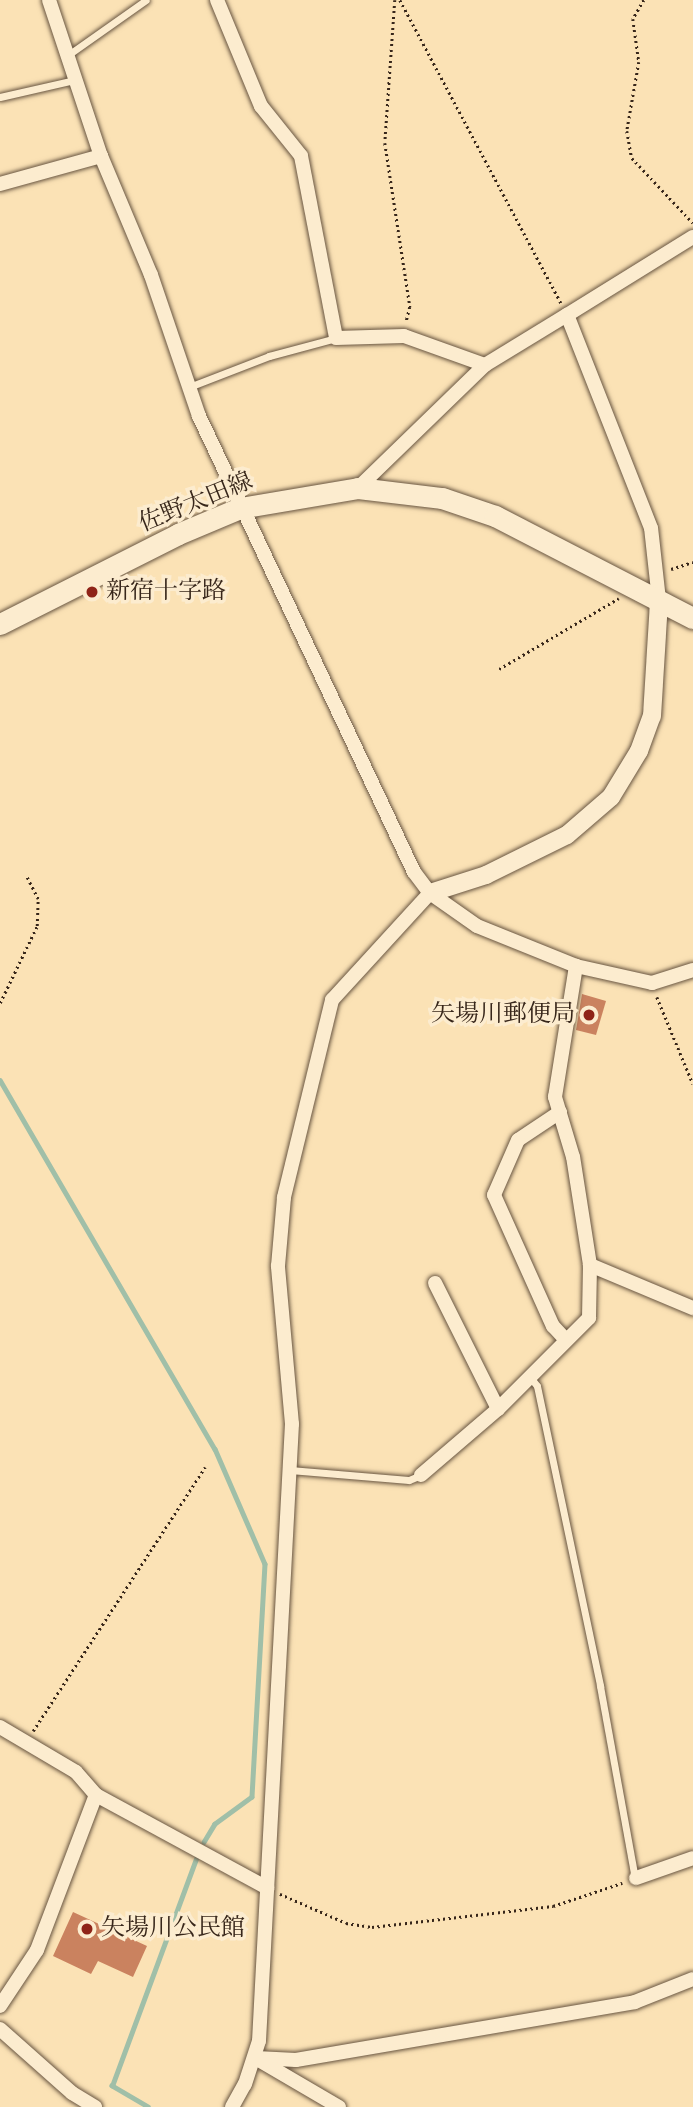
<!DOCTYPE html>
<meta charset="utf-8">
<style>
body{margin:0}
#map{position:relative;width:693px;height:2107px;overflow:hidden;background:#fbe2b5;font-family:"Libre Bodoni","Noto Serif JP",serif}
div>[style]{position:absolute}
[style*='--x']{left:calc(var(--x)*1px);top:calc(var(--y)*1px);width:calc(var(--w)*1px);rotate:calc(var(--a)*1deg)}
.stream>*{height:4.5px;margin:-2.25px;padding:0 2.25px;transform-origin:2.25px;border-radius:2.25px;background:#a0bfa8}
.building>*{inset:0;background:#ca825f}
.path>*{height:2.5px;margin-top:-1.25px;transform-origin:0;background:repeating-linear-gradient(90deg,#37261a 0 2px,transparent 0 5.5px)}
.roads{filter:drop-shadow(0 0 2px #685541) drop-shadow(0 0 2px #685541)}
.service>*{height:7px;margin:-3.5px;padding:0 3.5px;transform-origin:3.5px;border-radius:3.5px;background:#fceccf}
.minor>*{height:14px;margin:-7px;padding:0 7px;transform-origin:7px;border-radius:7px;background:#fceccf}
.tertiary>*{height:18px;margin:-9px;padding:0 9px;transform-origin:9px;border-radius:9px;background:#fceccf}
.secondary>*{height:21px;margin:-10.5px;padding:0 10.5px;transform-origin:10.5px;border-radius:10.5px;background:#fceccf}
.dots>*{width:19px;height:19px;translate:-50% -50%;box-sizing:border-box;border:4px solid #fceccf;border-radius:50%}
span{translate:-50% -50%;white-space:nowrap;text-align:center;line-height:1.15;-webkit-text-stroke:7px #fceccf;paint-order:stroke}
.street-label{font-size:24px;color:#37261a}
.poi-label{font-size:24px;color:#37261a}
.left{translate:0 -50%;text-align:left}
.right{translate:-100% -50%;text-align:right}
</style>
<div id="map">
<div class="stream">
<i style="--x:0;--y:1080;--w:427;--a:59.8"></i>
<i style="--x:215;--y:1449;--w:125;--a:66.5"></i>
<i style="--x:265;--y:1564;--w:233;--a:93.2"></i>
<i style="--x:252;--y:1797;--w:46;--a:143.9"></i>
<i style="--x:215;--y:1824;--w:21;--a:121"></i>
<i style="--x:148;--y:2107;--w:42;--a:-149.7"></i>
<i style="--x:112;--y:2086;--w:242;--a:-69.7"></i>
</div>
<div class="building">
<i style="clip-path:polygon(582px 994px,606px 1001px,596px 1035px,576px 1030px)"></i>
<i style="clip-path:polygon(73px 1912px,147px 1946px,133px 1977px,98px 1961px,91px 1974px,53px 1956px)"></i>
</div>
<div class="path">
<i style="--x:395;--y:0;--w:143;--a:94"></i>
<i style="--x:385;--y:143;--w:166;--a:81.3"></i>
<i style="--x:410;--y:307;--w:16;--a:104"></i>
<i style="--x:400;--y:0;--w:343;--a:62"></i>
<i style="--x:644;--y:0;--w:22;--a:120"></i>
<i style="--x:633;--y:19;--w:43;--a:82.1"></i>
<i style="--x:639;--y:62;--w:70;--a:99.9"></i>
<i style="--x:627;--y:131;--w:27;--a:80"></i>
<i style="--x:632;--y:158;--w:89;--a:46.8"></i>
<i style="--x:671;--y:569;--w:23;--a:-18"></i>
<i style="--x:499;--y:669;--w:139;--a:-30.6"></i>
<i style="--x:657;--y:997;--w:94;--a:67.5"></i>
<i style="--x:0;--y:1003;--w:85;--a:-64.3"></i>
<i style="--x:37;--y:926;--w:27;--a:-88"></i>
<i style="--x:38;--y:899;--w:27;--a:-117"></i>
<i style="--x:33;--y:1731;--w:315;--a:-56.9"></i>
<i style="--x:280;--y:1894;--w:72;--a:23.7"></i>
<i style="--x:346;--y:1923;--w:26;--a:9"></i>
<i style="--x:372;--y:1927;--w:182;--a:-6.6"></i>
<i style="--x:553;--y:1906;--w:73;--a:-18.4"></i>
</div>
<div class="roads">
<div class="service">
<i style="--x:68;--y:55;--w:95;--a:-35.2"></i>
<i style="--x:0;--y:97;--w:77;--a:-12.8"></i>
<i style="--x:189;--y:387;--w:86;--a:-21.2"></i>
<i style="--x:269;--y:356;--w:69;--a:-15"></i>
<i style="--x:530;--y:1377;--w:11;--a:52"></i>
<i style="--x:537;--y:1386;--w:307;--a:78.1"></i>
<i style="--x:600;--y:1686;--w:195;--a:79.7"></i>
<i style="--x:290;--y:1470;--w:119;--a:4.8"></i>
<i style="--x:409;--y:1480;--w:13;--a:-23"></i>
</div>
<div class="minor">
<i style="--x:49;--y:0;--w:164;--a:71.6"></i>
<i style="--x:101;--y:156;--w:129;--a:67.2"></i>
<i style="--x:151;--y:275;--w:149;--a:71.2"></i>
<i style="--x:199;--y:416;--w:504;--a:64.76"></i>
<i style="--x:414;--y:872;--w:26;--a:53"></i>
<i style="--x:430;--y:893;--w:57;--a:35.1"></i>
<i style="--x:477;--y:926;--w:107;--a:22"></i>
<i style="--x:576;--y:966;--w:78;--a:12.6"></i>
<i style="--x:652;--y:983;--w:43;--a:-17.6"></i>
<i style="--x:217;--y:0;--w:115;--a:67.5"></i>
<i style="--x:261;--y:106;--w:64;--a:51.3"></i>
<i style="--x:301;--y:156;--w:185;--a:79.1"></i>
<i style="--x:336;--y:338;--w:68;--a:-1.7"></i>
<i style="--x:404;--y:336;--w:86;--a:19.7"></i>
<i style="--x:0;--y:184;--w:105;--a:-15.5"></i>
<i style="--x:358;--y:488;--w:177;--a:-44.1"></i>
<i style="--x:485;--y:365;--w:96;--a:-31.4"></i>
<i style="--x:659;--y:600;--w:72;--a:-96.3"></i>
<i style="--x:651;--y:528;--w:229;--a:-111.5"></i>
<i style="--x:567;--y:315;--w:148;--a:-31.8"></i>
<i style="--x:560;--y:1112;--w:50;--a:146.3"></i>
<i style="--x:518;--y:1140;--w:60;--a:113.6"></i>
<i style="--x:494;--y:1195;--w:144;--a:65.8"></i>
<i style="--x:553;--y:1326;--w:18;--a:47"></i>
<i style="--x:590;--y:1265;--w:112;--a:22.7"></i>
<i style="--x:435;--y:1283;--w:141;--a:63.4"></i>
<i style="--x:421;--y:1475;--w:101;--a:-40.6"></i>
<i style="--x:498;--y:1409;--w:129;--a:-45"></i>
<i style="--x:589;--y:1318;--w:53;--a:-88.9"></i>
<i style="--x:590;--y:1265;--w:109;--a:-98.9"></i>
<i style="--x:573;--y:1157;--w:63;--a:-106.7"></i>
<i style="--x:555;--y:1097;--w:133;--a:-80.9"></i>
<i style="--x:0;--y:1727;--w:88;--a:30.6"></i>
<i style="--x:76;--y:1772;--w:30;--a:49"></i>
<i style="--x:96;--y:1795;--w:195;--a:28.5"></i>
<i style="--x:636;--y:1878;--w:60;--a:-19.3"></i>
<i style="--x:0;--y:2006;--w:67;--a:-56.5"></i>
<i style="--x:37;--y:1950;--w:166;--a:-69.2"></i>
<i style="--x:0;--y:2029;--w:96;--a:41.6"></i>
<i style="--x:72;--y:2093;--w:27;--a:31"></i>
<i style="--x:256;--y:2058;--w:40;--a:2.9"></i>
<i style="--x:296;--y:2060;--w:344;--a:-9.7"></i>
<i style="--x:635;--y:2002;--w:62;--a:-21.6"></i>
<i style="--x:257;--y:2059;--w:95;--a:30.3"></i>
<i style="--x:232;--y:2107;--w:26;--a:-61"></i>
<i style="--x:245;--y:2084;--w:45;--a:-72"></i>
<i style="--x:259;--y:2041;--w:618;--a:-86.94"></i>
<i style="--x:292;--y:1424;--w:159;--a:-95.1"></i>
<i style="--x:278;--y:1266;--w:69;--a:-85"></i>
<i style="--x:284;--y:1197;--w:203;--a:-76.3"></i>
<i style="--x:332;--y:1000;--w:145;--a:-47.5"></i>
</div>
<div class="tertiary">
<i style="--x:430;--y:893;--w:59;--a:-17.8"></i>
<i style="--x:486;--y:875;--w:90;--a:-26.3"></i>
<i style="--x:567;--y:835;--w:58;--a:-40.8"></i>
<i style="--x:611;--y:797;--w:54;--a:-58.7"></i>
<i style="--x:639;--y:751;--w:37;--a:-70"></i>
<i style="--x:652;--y:716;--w:116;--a:-86.5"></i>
</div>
<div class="secondary">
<i style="--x:0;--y:624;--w:199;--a:-26.8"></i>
<i style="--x:178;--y:534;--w:67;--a:-22.8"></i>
<i style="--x:240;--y:508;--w:120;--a:-9.6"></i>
<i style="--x:358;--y:488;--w:85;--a:6.8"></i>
<i style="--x:442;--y:498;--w:56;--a:18.8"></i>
<i style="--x:495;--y:516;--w:223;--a:27.3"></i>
</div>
</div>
<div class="dots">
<i style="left:92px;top:592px;background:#8f2418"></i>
<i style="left:589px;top:1015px;background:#8f2418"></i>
<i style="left:87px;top:1929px;background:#8f2418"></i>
</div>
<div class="street-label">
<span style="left:196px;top:503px;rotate:-22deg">佐野太田線</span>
</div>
<div class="poi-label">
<span class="left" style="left:106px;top:592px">新宿十字路</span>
<span class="right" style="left:575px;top:1015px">矢場川郵便局</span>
<span class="left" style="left:101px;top:1929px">矢場川公民館</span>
</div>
</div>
